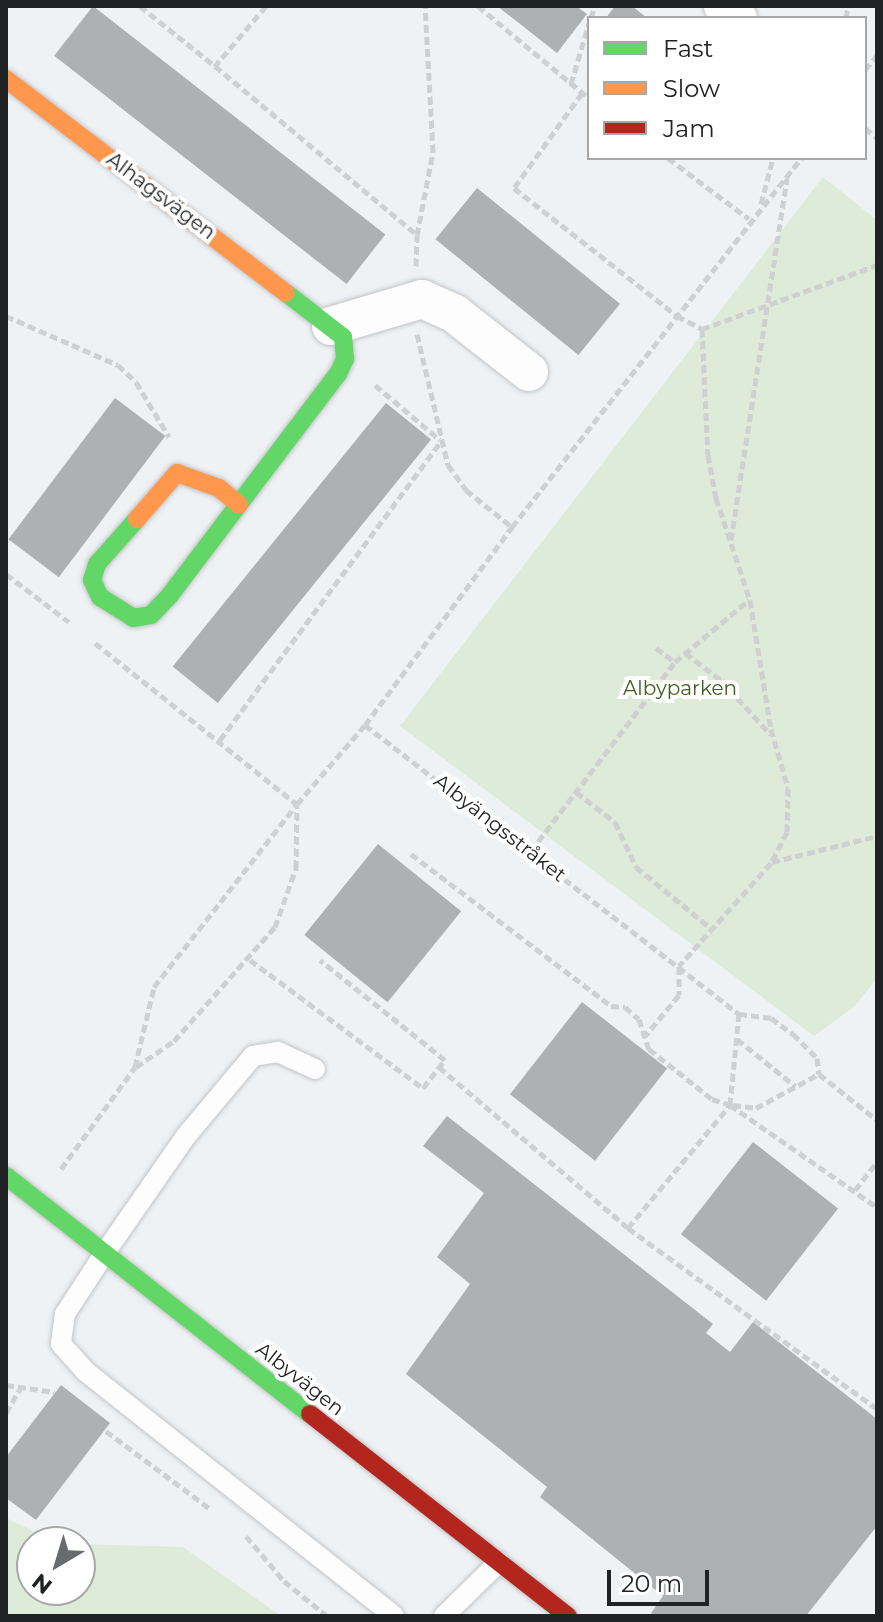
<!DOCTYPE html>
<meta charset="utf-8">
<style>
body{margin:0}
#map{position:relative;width:883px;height:1622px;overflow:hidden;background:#eff2f5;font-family:Montserrat,sans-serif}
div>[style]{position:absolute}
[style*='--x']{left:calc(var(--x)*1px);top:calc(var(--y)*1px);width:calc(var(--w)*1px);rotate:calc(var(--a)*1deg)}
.green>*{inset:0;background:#ddebd8}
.building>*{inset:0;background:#aeb1b2;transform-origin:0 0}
.path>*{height:5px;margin-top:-2.5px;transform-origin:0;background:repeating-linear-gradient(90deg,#ced0d1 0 8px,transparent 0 12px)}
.roads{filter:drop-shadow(0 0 2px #c3c5c7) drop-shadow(0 0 2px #c3c5c7)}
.lane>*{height:20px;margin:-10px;padding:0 10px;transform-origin:10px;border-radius:10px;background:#fdfdfe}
.street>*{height:38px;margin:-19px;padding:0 19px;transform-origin:19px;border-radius:19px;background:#fdfdfe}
.fast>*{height:18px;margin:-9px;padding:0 9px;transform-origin:9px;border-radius:9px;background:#63d668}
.slow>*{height:18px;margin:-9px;padding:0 9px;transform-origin:9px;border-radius:9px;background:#ff974d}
.jam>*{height:18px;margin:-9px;padding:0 9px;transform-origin:9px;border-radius:9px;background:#b3261e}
span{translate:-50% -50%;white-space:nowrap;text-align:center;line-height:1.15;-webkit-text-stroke:8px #fff;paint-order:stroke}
.street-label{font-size:20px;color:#202224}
.park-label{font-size:20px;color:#3d5c21}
.frame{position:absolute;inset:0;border:8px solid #202224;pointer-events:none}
.legend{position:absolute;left:587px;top:16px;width:280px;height:144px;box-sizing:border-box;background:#fff;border:2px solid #a6a7a7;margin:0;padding:10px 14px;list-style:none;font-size:24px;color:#202224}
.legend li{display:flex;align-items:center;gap:16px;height:40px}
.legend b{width:40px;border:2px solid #a6a7a7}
.north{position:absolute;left:16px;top:1526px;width:80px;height:80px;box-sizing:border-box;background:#fff;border:2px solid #a6a7a7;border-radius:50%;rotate:218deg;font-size:22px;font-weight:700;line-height:32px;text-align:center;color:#202224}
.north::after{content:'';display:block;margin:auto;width:28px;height:36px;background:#686b6d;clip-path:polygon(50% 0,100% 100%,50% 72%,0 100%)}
.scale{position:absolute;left:607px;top:1570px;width:102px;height:36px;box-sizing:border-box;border:4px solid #202224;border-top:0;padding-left:10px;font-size:24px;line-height:28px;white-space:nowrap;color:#202224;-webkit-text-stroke:6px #fff;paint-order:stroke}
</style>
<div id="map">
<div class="green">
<i style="clip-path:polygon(823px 177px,877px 220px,877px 978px,855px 1006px,814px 1036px,400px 726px)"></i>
<i style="clip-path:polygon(6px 1518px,56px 1542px,32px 1542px,32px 1590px,80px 1590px,80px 1544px,183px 1547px,281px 1616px,6px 1616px)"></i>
</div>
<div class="building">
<i style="left:93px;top:6px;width:371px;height:63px;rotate:38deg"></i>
<i style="clip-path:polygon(497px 6px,576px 6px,587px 14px,557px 53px)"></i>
<i style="clip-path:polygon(615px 6px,632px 6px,647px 18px,606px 18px)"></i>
<i style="left:477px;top:188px;width:184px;height:66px;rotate:39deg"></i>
<i style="left:115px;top:398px;width:63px;height:177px;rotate:37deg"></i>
<i style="left:386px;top:403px;width:58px;height:339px;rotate:39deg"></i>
<i style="left:378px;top:844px;width:107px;height:117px;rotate:39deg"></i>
<i style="left:582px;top:1002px;width:108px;height:117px;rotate:38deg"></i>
<i style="clip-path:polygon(447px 1116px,713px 1324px,706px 1333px,730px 1352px,753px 1322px,877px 1419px,877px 1526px,806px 1616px,655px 1616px,651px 1613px,663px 1596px,540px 1497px,547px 1487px,406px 1374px,470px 1284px,437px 1257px,484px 1193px,423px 1146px)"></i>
<i style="left:753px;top:1142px;width:108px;height:117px;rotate:38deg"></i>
<i style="clip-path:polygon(61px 1385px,110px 1423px,36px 1520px,6px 1498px,6px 1457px)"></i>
</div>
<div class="path">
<i style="--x:140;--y:6;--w:96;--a:38.7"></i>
<i style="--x:266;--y:6;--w:79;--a:130.4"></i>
<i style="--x:215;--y:66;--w:263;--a:39.9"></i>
<i style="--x:417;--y:235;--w:85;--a:-79.1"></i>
<i style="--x:433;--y:152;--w:146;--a:-93.1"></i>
<i style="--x:478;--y:6;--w:144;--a:39.7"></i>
<i style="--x:591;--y:18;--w:13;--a:-72"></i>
<i style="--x:846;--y:18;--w:12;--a:-81"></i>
<i style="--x:865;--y:70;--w:19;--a:-51"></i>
<i style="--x:571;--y:84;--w:64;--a:-73.6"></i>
<i style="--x:582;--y:93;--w:117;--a:125.6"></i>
<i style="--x:514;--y:188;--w:207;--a:38.1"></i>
<i style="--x:677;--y:316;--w:28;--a:27"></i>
<i style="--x:702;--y:329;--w:126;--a:87.3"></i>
<i style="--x:708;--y:455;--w:44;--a:79.5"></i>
<i style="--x:716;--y:498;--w:108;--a:71.6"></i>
<i style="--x:750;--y:600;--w:131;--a:80.8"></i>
<i style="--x:771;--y:729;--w:61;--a:73.9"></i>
<i style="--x:788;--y:788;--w:44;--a:91.3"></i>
<i style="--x:787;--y:832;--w:35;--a:117"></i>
<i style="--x:771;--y:863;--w:138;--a:131.8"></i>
<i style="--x:679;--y:966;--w:29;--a:90"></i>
<i style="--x:679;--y:995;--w:53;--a:129.7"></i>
<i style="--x:865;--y:128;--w:16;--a:40"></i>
<i style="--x:668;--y:158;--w:101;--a:37"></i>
<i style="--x:761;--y:204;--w:48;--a:-75.4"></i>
<i style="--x:416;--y:266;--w:31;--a:-88"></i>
<i style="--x:6;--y:316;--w:122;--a:23.6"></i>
<i style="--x:118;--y:365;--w:25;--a:43"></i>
<i style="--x:136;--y:382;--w:64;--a:59"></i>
<i style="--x:702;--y:329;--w:186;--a:-20.1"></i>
<i style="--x:417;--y:334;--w:135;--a:76.7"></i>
<i style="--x:448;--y:465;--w:31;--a:54"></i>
<i style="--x:466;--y:490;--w:59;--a:38.8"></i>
<i style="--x:375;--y:385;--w:85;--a:40.2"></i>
<i style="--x:731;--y:540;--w:366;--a:-81.2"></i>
<i style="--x:6;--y:574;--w:79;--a:37.3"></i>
<i style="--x:95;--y:643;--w:258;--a:38.6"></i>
<i style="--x:297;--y:804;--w:104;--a:-49.3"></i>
<i style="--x:365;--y:725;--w:473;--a:37.7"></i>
<i style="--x:739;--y:1014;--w:32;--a:7"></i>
<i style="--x:771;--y:1018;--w:27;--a:36"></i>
<i style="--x:793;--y:1034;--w:34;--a:45"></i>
<i style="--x:817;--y:1058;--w:16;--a:83"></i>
<i style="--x:819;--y:1074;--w:74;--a:38.4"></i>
<i style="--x:656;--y:648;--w:24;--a:36"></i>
<i style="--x:675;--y:662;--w:97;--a:-40"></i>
<i style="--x:685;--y:653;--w:45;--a:36.9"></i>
<i style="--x:721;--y:680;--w:74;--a:47.7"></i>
<i style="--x:365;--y:725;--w:247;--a:-53.4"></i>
<i style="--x:512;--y:527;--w:469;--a:-51.9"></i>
<i style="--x:220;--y:740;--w:372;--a:-53.5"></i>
<i style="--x:576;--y:792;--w:49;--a:37.6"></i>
<i style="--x:615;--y:822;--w:50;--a:65"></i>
<i style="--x:636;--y:867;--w:98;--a:39.2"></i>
<i style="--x:531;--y:851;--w:238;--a:-52.7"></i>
<i style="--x:411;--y:854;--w:251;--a:37.2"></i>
<i style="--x:611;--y:1006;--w:14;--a:4"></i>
<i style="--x:625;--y:1007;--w:18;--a:41"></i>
<i style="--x:639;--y:1019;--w:32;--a:72"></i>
<i style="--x:649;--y:1049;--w:80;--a:38.4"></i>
<i style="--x:712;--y:1099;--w:19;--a:18"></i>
<i style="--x:730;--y:1105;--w:179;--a:34.8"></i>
<i style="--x:772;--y:862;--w:108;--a:-13.9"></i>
<i style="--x:250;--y:960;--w:215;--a:36.5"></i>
<i style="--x:423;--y:1088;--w:36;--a:-52"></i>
<i style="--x:445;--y:1060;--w:160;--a:-141.3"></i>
<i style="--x:737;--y:1039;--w:75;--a:39"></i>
<i style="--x:136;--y:1067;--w:46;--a:-34.4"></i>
<i style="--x:174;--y:1041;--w:152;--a:-48.5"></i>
<i style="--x:275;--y:927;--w:63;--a:-70.4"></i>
<i style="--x:296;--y:868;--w:61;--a:-89.1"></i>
<i style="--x:439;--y:1067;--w:248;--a:40.4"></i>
<i style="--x:628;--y:1228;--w:308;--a:36"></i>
<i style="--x:733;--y:1105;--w:23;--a:7"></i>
<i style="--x:756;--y:1108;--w:72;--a:-28.4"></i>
<i style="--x:61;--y:1169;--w:126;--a:-54"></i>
<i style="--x:135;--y:1067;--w:82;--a:-76.6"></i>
<i style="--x:154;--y:987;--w:232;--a:-52"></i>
<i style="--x:855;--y:1190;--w:36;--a:-52"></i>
<i style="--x:628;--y:1228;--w:160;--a:-50.3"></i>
<i style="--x:730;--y:1105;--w:91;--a:-84.4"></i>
<i style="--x:6;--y:1385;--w:49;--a:8.3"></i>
<i style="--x:6;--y:1413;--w:28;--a:-60"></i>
<i style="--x:106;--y:1431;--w:129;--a:36.8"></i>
<i style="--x:246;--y:1536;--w:59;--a:49.8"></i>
<i style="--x:284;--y:1581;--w:55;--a:39.1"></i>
</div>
<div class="roads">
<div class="lane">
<i style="--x:315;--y:1069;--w:41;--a:-155.3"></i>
<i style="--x:278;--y:1052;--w:25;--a:171"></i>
<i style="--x:253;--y:1056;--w:104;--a:129.9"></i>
<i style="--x:186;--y:1136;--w:144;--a:124.8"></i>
<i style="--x:104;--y:1254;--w:72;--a:123"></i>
<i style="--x:65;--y:1314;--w:30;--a:98"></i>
<i style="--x:61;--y:1344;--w:36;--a:48"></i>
<i style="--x:85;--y:1371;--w:394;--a:38.4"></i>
<i style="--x:444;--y:1616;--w:77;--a:-44.5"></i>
</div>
<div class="street">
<i style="--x:723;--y:6;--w:19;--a:39"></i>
<i style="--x:331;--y:326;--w:95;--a:-16.5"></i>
<i style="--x:422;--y:299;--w:36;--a:24"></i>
<i style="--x:455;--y:314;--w:94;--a:38.1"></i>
</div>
<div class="fast">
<i style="--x:137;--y:519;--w:60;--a:131.6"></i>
<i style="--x:97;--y:564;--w:17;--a:107"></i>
<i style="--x:92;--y:580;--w:19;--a:65"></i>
<i style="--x:100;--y:597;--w:39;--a:32"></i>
<i style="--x:133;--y:618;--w:18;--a:-9"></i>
<i style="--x:151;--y:615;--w:28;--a:-46"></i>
<i style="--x:170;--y:595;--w:278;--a:-52.8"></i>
<i style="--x:338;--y:374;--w:17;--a:-65"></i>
<i style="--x:345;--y:359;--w:22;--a:-95"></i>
<i style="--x:343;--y:337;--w:72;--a:-142.3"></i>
<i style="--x:6;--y:1176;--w:386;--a:38.1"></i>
</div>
<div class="slow">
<i style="--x:6;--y:79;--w:352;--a:37.4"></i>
<i style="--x:137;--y:519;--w:61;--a:-49"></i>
<i style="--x:177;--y:473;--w:45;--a:19.7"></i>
<i style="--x:219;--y:488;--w:26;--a:40"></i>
</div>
<div class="jam">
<i style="--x:310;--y:1414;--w:328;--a:38.1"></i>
</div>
</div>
<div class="street-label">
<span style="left:161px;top:196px;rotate:37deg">Alhagsvägen</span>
<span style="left:500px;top:828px;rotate:38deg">Albyängsstråket</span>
<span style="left:300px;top:1379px;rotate:38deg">Albyvägen</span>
</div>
<div class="park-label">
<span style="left:680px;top:688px">Albyparken</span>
</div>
<div class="frame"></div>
<ul class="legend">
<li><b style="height:10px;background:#63d668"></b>Fast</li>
<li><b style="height:10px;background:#ff974d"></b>Slow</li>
<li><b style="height:10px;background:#b3261e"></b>Jam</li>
</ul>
<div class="north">N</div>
<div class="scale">20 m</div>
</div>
